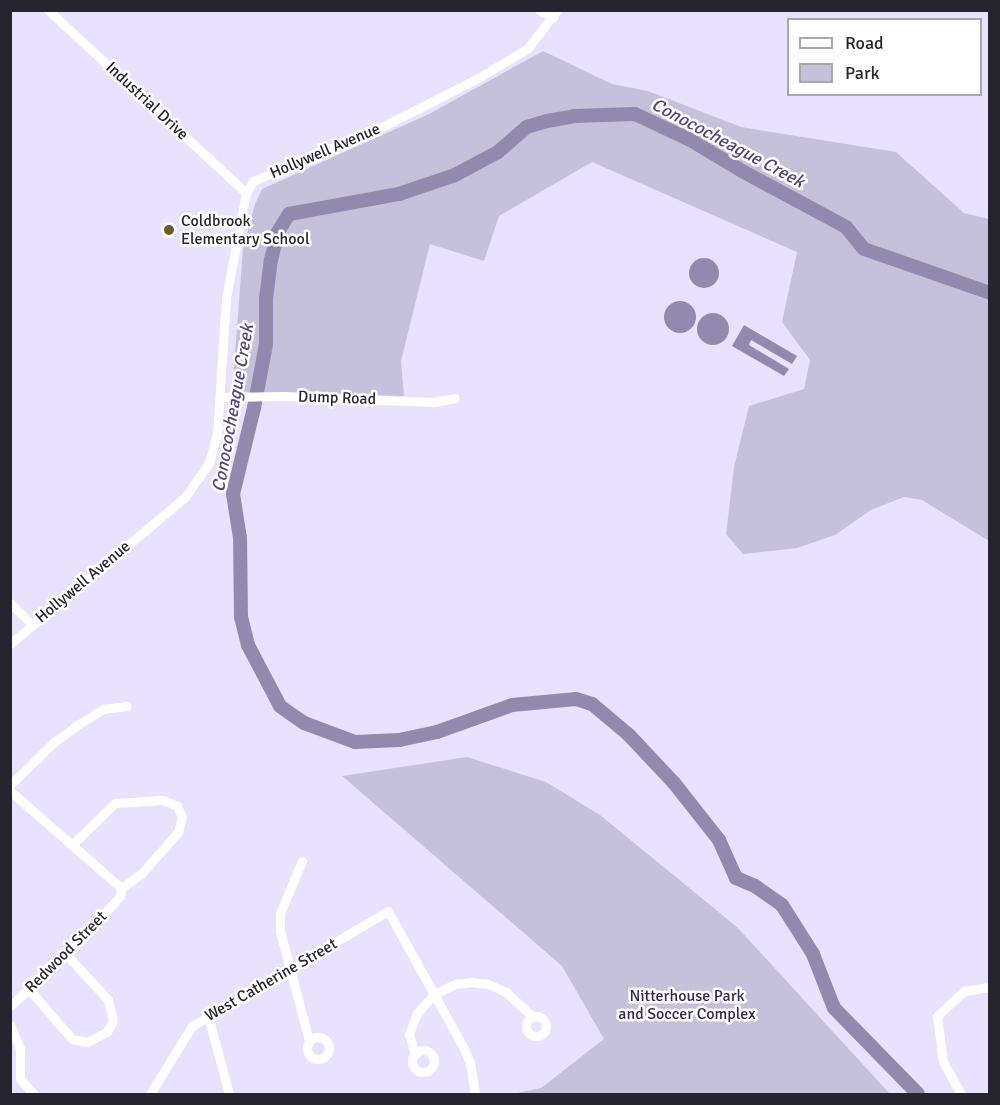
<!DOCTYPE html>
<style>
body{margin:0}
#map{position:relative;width:1000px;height:1105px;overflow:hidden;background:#e8e2fe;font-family:Signika,sans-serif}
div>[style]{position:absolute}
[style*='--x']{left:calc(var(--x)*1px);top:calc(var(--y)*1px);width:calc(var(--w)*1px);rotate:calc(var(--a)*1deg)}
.green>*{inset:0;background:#c6c1db}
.water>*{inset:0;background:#928aae}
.round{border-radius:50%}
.river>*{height:14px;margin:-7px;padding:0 7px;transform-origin:7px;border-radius:7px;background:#928aae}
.minor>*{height:9px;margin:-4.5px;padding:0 4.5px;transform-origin:4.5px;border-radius:4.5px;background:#fff}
.minor>.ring{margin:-4.5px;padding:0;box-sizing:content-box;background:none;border:9px solid #fff;border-radius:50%}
.dots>*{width:16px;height:16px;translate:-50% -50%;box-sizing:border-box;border:3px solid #fff;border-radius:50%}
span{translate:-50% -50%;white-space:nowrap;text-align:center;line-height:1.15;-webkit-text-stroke:5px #fff;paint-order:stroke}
.street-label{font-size:16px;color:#26242e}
.poi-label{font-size:16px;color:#26242e}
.left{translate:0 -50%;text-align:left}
.park-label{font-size:16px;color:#342656}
.water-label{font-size:18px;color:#54467a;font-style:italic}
.frame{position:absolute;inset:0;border:12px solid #26242e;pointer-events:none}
.legend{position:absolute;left:787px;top:18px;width:195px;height:78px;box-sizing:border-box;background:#fff;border:2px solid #a8a7ab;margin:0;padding:8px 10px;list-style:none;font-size:18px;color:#26242e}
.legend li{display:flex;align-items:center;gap:12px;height:30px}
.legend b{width:30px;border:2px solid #a8a7ab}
</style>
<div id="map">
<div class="green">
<i style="clip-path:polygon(543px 51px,612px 84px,648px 91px,741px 127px,896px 152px,964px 213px,989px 219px,989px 541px,922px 500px,904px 497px,871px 510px,835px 535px,797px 548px,743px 554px,726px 534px,734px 467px,749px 406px,804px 389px,810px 360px,782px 322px,797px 252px,592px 162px,499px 216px,484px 261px,430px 244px,401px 361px,404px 396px,232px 392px,243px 249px,255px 204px,262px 189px,429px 114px)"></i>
<i style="clip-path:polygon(467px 757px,546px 782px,600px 815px,737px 927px,890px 1094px,513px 1094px,541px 1088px,604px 1039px,562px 966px,342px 776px)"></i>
</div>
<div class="water">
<i class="round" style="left:689px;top:258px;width:30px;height:30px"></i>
<i class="round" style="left:664px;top:301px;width:32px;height:32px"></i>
<i class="round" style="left:697px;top:313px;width:32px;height:32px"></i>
<i style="clip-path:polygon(744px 325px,797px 356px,792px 364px,751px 340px,749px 345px,789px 369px,784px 376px,732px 346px)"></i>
</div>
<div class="river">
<i style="--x:918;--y:1094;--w:120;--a:-134.3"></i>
<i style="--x:834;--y:1008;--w:58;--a:-111.3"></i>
<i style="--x:813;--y:954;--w:58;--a:-122.3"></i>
<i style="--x:782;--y:905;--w:33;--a:-145"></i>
<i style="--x:755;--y:886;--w:21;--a:-157"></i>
<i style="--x:736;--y:878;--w:42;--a:-114.1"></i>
<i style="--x:719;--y:840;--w:73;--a:-128.3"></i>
<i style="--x:674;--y:783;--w:66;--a:-133.2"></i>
<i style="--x:629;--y:735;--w:48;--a:-140"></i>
<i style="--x:592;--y:704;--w:17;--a:-163"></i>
<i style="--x:576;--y:699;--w:64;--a:174.6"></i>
<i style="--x:512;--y:705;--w:80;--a:160.2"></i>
<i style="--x:437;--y:732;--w:39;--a:168"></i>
<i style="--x:399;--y:740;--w:44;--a:177.4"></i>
<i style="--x:355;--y:742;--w:54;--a:-159.6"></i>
<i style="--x:304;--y:723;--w:29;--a:-145"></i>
<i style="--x:280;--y:706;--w:69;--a:-117.7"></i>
<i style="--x:248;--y:645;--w:29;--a:-104"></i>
<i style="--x:241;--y:617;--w:79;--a:-90.7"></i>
<i style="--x:240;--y:538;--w:45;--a:-99"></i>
<i style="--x:233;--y:494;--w:89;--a:-76.3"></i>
<i style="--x:254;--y:408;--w:65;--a:-79.4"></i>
<i style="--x:266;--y:344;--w:45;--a:-90"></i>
<i style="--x:266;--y:299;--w:39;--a:-83"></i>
<i style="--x:271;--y:260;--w:29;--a:-76"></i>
<i style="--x:278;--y:232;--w:21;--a:-59"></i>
<i style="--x:289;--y:214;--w:112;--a:-10.3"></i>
<i style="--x:399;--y:194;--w:59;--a:-18.7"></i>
<i style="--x:455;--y:175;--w:49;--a:-28.1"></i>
<i style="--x:498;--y:152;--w:38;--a:-41"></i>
<i style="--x:527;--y:127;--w:21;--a:-17"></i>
<i style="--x:547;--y:121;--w:27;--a:-10"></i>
<i style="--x:574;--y:116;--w:61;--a:-1.9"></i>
<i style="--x:635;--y:114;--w:63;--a:25.3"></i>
<i style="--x:692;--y:141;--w:58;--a:31"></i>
<i style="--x:742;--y:171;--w:118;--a:28.3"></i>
<i style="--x:846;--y:227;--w:28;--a:51"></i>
<i style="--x:864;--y:249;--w:133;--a:19.2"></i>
</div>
<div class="minor">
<i style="--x:48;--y:10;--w:270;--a:42.7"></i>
<i style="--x:539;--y:10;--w:16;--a:27"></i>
<i style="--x:220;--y:397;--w:62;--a:-0.9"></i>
<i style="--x:282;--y:396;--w:151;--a:2.3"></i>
<i style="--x:433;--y:402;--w:22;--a:-10"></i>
<i style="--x:10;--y:603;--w:30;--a:44"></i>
<i style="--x:10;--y:644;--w:229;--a:-40"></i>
<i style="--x:185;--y:497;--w:42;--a:-54.8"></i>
<i style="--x:209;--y:463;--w:30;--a:-75"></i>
<i style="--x:217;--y:434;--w:136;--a:-86.2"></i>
<i style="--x:226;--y:298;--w:107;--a:-79.2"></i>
<i style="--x:246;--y:193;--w:14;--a:-60"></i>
<i style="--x:253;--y:181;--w:138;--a:-22.7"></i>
<i style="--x:380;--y:128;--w:112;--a:-27"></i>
<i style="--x:480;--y:77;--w:56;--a:-31.1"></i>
<i style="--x:528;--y:48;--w:48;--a:-52.7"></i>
<i style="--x:10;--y:785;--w:62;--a:-44.3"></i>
<i style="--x:54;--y:742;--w:27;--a:-36"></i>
<i style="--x:76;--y:726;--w:32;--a:-32"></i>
<i style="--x:103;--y:709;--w:24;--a:-7"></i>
<i style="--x:10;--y:791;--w:147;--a:41.1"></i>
<i style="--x:121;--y:888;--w:8;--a:97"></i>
<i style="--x:120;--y:896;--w:79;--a:131.9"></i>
<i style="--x:67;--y:955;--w:76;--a:138.2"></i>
<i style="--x:72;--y:845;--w:60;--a:-44.3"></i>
<i style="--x:115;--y:803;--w:48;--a:-3.6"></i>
<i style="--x:163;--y:800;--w:15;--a:23"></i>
<i style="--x:177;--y:806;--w:12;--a:66"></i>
<i style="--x:182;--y:817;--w:16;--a:105"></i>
<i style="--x:178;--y:832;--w:55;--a:131.3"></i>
<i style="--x:142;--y:873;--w:26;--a:144"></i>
<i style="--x:302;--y:861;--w:56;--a:112.9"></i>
<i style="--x:280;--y:913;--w:18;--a:90"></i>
<i style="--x:280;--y:931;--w:114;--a:75.2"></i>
<i style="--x:29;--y:989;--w:66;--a:49.3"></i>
<i style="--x:72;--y:1039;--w:15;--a:11"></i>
<i style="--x:87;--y:1042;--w:22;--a:-27"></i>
<i style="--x:107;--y:1032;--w:13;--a:-63"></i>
<i style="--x:113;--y:1020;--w:21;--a:-104"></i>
<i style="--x:108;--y:1000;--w:61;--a:-132.3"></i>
<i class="ring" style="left:526px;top:1016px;width:11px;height:11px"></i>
<i style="--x:208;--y:1016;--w:81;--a:74.9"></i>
<i style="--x:10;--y:1025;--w:26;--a:67"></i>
<i style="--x:20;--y:1049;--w:30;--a:90"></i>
<i style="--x:20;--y:1079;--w:21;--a:47"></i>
<i class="ring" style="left:307px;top:1037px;width:13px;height:13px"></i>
<i class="ring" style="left:412px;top:1050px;width:13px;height:13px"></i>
<i style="--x:415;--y:1054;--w:21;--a:-107"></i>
<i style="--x:409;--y:1034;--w:22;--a:-69"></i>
<i style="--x:417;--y:1013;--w:24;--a:-48"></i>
<i style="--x:433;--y:995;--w:25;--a:-27"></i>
<i style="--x:455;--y:984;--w:17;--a:-7"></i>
<i style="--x:472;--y:982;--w:16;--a:7"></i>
<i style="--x:488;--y:984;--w:20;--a:24"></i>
<i style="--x:506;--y:992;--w:35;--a:43"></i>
<i style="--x:150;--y:1094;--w:80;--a:-58.3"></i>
<i style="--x:192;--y:1026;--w:227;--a:-30.4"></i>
<i style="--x:388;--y:911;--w:155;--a:61.1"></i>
<i style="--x:463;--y:1047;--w:17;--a:66"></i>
<i style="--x:470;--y:1063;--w:31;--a:81"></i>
<i style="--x:961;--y:1094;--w:37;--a:-119"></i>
<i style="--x:943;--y:1062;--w:46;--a:-97.4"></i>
<i style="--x:937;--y:1016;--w:37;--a:-43"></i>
<i style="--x:964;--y:991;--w:26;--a:-9"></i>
</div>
<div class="dots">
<i style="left:169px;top:230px;background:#715a2a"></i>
</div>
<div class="street-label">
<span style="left:147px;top:101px;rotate:43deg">Industrial Drive</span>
<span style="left:325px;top:151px;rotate:-23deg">Hollywell Avenue</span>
<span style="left:337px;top:398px;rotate:2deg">Dump Road</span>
<span style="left:83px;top:582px;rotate:-40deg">Hollywell Avenue</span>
<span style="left:66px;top:952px;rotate:-45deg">Redwood Street</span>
<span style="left:271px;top:980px;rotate:-30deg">West Catherine Street</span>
</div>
<div class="poi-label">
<span class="left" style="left:181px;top:230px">Coldbrook<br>Elementary School</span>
</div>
<div class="park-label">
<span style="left:687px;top:1005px">Nitterhouse Park<br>and Soccer Complex</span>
</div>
<div class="water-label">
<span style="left:728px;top:143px;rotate:28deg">Conococheague Creek</span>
<span style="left:233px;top:408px;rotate:-80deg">Conococheague Creek</span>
</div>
<div class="frame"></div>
<ul class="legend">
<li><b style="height:8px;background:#fff"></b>Road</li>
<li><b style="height:16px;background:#c6c1db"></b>Park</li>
</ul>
</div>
